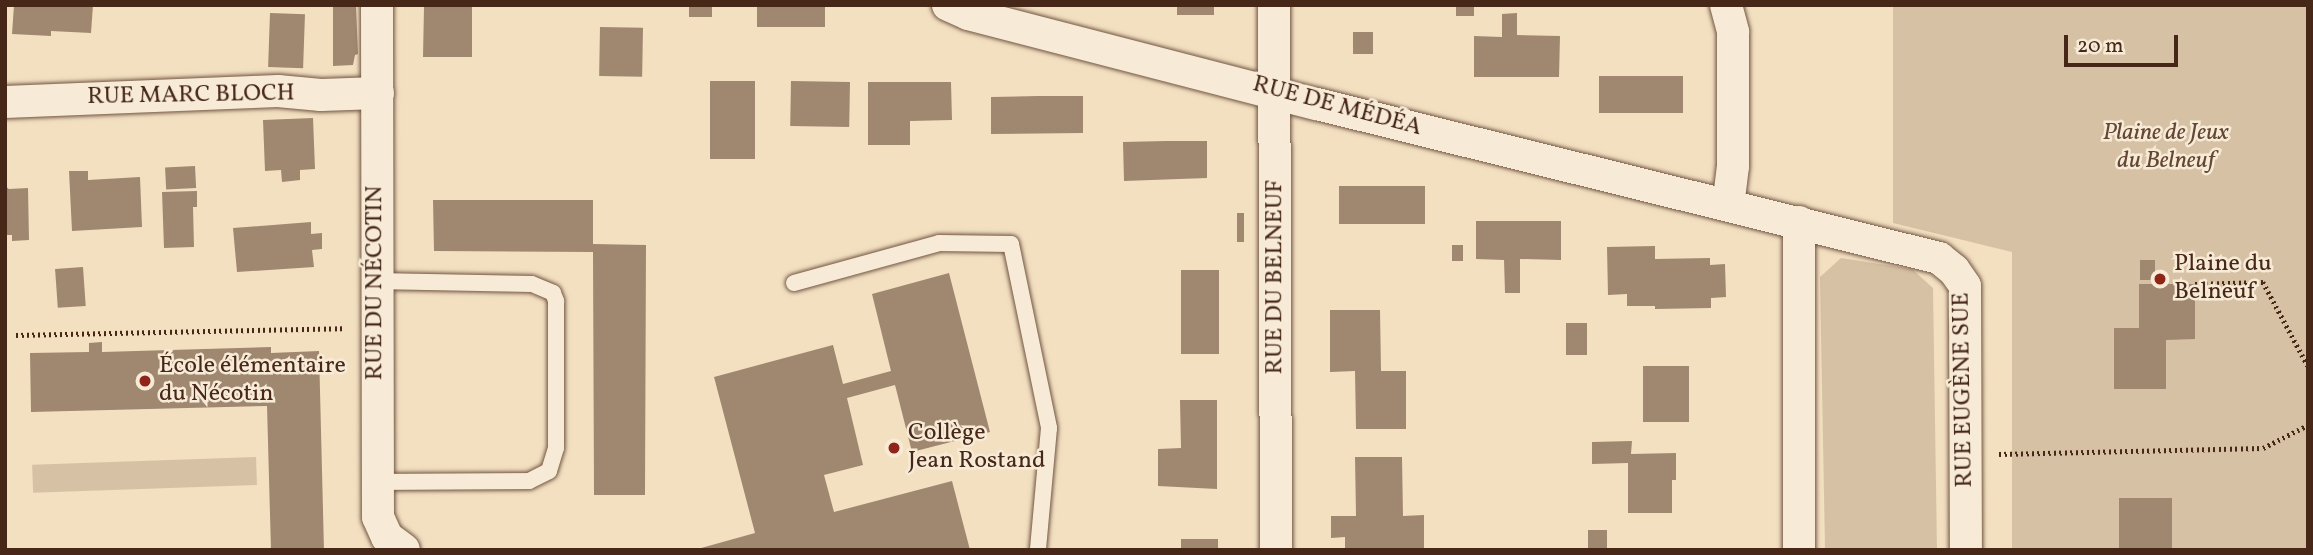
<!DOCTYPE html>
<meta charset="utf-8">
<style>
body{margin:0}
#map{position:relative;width:2313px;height:555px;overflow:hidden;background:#f3e0c1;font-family:Vollkorn,serif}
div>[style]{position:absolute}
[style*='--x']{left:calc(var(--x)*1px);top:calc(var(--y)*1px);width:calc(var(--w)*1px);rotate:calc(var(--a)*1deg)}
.green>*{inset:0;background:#d6c1a4;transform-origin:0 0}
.building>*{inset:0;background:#a08770;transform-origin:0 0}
.path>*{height:4.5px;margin-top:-2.25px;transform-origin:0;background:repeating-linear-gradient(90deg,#472718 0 2px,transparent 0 5.5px)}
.roads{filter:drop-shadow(0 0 2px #725542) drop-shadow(0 0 2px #725542)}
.lane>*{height:16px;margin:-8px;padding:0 8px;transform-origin:8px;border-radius:8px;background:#f7ebd7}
.street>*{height:32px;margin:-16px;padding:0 16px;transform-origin:16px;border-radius:16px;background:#f7ebd7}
.dots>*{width:19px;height:19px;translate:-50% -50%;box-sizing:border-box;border:4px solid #f7ebd7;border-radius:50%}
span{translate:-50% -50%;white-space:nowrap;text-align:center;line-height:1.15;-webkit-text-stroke:5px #f7ebd7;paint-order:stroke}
.street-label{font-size:24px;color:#472718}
.park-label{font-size:24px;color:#644634;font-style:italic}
.poi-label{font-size:24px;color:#472718}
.left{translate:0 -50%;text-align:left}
.frame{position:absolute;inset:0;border:7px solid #472718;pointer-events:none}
.scale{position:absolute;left:2064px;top:35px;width:114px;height:32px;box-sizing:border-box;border:4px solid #472718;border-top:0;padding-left:9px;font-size:21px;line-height:24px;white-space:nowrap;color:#472718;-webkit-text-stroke:5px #f7ebd7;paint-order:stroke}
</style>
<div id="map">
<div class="green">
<i style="clip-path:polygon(1893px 5px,2308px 5px,2308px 550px,2012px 550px,2012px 252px,1893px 223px)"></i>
<i style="clip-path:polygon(1841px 258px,1912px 269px,1933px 288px,1937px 550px,1825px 550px,1820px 277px)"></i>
<i style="left:256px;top:457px;width:28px;height:224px;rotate:88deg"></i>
</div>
<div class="building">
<i style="clip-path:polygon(14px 5px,93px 5px,91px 33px,51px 31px,51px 36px,12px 34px)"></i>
<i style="clip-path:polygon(333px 5px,356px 5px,358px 54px,355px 55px,353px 65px,333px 66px)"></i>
<i style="clip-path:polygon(429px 5px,472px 5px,472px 57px,423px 57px,424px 7px)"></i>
<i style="left:689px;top:5px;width:23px;height:12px"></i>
<i style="left:757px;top:5px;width:68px;height:22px"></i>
<i style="left:1177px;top:5px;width:37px;height:10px"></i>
<i style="left:1456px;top:5px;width:18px;height:11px"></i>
<i style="left:270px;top:13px;width:35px;height:54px;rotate:2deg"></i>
<i style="clip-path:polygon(1517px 13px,1517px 35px,1560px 36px,1559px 77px,1474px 77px,1474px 36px,1502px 37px,1502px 14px)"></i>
<i style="left:600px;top:27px;width:43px;height:49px;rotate:1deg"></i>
<i style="left:1353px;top:32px;width:20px;height:22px"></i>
<i style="left:1683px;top:76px;width:37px;height:84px;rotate:90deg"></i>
<i style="left:710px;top:81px;width:45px;height:78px"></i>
<i style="left:791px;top:81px;width:59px;height:45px;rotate:1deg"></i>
<i style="clip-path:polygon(868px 82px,951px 82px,952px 120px,910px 121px,910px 145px,868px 145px)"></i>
<i style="clip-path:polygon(1038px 96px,1083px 96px,1083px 133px,991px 134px,991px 97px)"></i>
<i style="clip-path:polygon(313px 118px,315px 169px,300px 170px,300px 180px,282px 182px,281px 170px,265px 171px,263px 120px)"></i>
<i style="clip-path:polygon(1166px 141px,1207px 141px,1207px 178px,1124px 181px,1123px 142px)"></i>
<i style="left:195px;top:166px;width:22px;height:30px;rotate:87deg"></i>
<i style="clip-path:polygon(69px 171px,88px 171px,88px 180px,140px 177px,142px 227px,72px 231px)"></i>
<i style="clip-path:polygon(5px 186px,9px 189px,28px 188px,29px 240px,12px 241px,12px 235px,5px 235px)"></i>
<i style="left:1339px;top:186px;width:86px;height:38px"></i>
<i style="clip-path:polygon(197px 191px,197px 207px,193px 207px,194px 247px,164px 248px,162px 192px)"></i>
<i style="clip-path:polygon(433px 200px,593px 200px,593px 244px,646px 245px,645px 495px,594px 495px,593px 252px,434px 251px)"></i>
<i style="left:1237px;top:213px;width:7px;height:29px"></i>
<i style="clip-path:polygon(1476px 221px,1561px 221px,1561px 260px,1520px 259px,1520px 293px,1505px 293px,1504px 260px,1476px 259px)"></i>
<i style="clip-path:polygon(311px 222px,311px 234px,322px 233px,322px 249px,312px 250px,314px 267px,237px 272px,233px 228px)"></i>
<i style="left:1452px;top:245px;width:11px;height:16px"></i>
<i style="clip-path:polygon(1655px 246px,1655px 259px,1710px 258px,1710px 265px,1725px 264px,1726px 297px,1711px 298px,1711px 308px,1655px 309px,1655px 306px,1627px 306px,1627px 294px,1608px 295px,1607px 247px)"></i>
<i style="left:2140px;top:260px;width:15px;height:20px"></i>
<i style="left:83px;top:267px;width:39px;height:28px;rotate:86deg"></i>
<i style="left:1181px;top:270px;width:38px;height:84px"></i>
<i style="clip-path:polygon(949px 273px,990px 432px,912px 452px,895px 385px,847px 398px,863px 465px,824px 475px,834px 512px,952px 481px,970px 550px,694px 550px,755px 533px,714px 377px,833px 345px,843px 384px,891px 371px,872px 294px)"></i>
<i style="clip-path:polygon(2139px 284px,2195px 284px,2195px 339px,2166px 340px,2166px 389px,2114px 389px,2114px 328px,2139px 328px)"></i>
<i style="clip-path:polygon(1330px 310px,1380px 310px,1381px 371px,1406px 371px,1406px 429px,1356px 429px,1355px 371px,1330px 372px)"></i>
<i style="left:1566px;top:323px;width:21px;height:32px"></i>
<i style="clip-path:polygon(102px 342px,102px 352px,271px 347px,271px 353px,319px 351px,324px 550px,271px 550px,267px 406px,31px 412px,30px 353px,89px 352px,89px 343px)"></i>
<i style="left:1643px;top:366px;width:46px;height:56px"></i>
<i style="clip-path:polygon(1180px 400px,1217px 400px,1217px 489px,1158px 486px,1158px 449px,1181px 448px)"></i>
<i style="clip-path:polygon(1632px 441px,1631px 454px,1676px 453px,1676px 480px,1672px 480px,1672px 513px,1628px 513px,1628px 463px,1592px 464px,1592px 442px)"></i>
<i style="clip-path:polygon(1355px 457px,1402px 457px,1403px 516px,1424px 515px,1424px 550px,1345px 550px,1345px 537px,1331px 538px,1331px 516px,1356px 516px)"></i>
<i style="left:2172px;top:498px;width:52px;height:53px;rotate:90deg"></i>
<i style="left:1588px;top:530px;width:19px;height:20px"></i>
<i style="left:1181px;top:539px;width:37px;height:11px"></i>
</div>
<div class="path">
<i style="--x:2195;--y:284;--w:68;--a:-1.7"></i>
<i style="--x:2263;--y:282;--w:95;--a:61.8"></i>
<i style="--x:16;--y:335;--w:328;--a:-1.2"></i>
<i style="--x:1999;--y:454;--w:264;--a:-1.3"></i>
<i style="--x:2263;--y:448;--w:51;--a:-27.1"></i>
</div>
<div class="roads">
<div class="lane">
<i style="--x:375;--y:281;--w:157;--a:1.1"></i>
<i style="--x:532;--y:284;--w:23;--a:23"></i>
<i style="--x:553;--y:293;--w:9;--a:69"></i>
<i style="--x:556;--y:301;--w:147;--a:90"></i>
<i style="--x:556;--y:448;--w:24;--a:107"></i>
<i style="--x:549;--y:471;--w:22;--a:153"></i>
<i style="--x:529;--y:481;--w:152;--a:179.6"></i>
<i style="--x:794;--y:283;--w:150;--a:-15.4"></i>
<i style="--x:939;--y:243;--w:72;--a:0.8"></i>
<i style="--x:1011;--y:244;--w:188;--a:78.3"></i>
<i style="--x:1049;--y:428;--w:122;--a:95.2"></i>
</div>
<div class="street">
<i style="--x:377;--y:5;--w:512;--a:89.89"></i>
<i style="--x:378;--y:517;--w:22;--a:66"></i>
<i style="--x:387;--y:537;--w:21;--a:37"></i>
<i style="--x:948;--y:5;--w:22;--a:24"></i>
<i style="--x:968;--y:14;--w:360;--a:14.5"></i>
<i style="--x:1317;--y:104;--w:641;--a:13.91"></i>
<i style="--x:1939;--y:258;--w:19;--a:39"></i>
<i style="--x:1954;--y:270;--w:19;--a:55"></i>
<i style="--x:1965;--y:286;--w:264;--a:89.8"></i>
<i style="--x:1274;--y:5;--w:545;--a:89.79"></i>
<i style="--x:1726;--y:5;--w:28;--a:75"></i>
<i style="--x:1733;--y:32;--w:134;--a:90"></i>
<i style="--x:1733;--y:166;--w:38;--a:97"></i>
<i style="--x:5;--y:102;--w:273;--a:-2.3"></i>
<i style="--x:278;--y:91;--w:43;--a:5.3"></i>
<i style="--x:321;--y:95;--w:57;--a:-2"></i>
<i style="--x:1799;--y:550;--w:328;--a:-90"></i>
</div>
</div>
<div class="dots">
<i style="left:2160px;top:279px;background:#8f2418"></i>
<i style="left:145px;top:381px;background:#8f2418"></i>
<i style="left:894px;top:448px;background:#8f2418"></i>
</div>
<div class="street-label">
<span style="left:191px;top:96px;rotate:-1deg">RUE MARC BLOCH</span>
<span style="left:1337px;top:107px;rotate:15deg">RUE DE MÉDÉA</span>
<span style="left:1276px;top:277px;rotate:-90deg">RUE DU BELNEUF</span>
<span style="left:376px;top:283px;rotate:-90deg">RUE DU NÉCOTIN</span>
<span style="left:1964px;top:390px;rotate:-91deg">RUE EUGÈNE SUE</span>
</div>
<div class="park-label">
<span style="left:2166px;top:148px">Plaine de Jeux<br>du Belneuf</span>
</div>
<div class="poi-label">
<span class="left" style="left:2174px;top:279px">Plaine du<br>Belneuf</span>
<span class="left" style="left:159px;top:381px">École élémentaire<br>du Nécotin</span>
<span class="left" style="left:908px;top:448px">Collège<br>Jean Rostand</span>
</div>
<div class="frame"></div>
<div class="scale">20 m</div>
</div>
